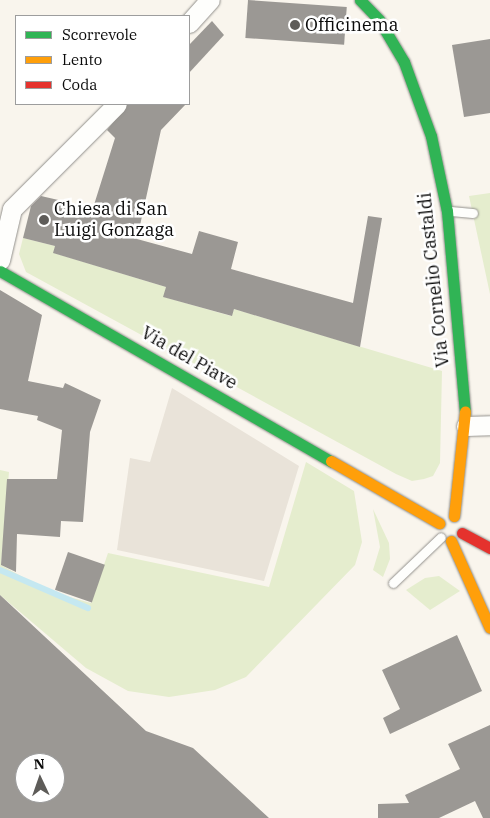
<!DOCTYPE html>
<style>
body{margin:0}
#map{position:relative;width:490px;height:818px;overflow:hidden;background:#f9f5ed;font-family:"IBM Plex Serif",serif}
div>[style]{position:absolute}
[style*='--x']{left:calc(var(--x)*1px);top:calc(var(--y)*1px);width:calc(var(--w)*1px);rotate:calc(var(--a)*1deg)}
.green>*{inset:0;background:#e5edce}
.plaza>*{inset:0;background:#e9e3d9}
.stream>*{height:6px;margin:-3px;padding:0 3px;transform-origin:3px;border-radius:3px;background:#c5e8f1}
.building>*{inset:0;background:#9b9894;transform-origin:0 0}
.roads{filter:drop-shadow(0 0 1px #92908c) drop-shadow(0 0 1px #92908c)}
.lane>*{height:9px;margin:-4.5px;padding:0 4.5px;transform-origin:4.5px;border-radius:4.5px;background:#fefefc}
.street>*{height:19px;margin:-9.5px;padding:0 9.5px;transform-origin:9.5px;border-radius:9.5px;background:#fefefc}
.fast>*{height:11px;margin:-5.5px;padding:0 5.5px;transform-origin:5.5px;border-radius:5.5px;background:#30b455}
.slow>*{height:11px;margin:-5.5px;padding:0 5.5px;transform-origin:5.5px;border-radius:5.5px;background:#ff9f0a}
.jam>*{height:11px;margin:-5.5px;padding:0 5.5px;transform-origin:5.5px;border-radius:5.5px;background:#e5322d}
.dots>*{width:14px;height:14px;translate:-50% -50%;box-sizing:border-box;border:2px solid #fff;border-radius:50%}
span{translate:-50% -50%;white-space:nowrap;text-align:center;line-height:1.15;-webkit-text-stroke:5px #fff;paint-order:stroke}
.poi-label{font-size:18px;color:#0a0a0a}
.left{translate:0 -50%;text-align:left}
.street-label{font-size:18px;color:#0a0a0a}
.legend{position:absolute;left:15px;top:15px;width:175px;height:90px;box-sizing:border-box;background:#fff;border:1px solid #9d9d9d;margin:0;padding:6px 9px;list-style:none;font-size:15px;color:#0a0a0a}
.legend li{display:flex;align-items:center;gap:10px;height:25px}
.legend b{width:25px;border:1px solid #9d9d9d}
.north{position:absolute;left:15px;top:753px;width:50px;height:50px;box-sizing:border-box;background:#fff;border:1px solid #9d9d9d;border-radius:50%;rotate:357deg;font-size:14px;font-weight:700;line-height:20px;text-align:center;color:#0a0a0a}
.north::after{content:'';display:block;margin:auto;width:18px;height:22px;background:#5e5c59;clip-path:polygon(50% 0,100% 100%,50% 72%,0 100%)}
</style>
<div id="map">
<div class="green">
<i style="clip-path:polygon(490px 193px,490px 294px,469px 196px)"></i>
<i style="clip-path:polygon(23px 238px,55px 246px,54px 253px,166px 287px,164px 297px,231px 316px,234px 309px,442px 371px,440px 463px,433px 476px,424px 479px,412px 481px,396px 474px,26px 272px,19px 254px)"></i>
<i style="clip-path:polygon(306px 462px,354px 491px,362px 542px,355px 565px,246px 677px,215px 690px,169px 697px,128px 691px,86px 668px,0 595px,0 470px,9px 472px,1px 565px,48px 591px,91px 603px,108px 553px,269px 587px)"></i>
<i style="clip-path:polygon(373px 509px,389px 543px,390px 559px,383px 577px,373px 570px,380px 547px)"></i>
<i style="clip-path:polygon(439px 576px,460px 591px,430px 610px,406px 590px,425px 578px)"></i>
</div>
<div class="plaza">
<i style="clip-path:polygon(172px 388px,299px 466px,264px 581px,117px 550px,130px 458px,150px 462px)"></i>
</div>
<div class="stream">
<i style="--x:0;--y:570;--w:96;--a:23.4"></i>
</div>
<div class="building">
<i style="left:248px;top:0;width:99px;height:38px;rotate:4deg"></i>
<i style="clip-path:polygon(212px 21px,224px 35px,189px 73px,189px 45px)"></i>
<i style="clip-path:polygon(490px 39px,490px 113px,464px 117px,452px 45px)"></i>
<i style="clip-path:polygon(128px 104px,186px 104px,161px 130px,137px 239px,192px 254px,199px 231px,238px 242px,231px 269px,353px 303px,368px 216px,382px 218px,360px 347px,234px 309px,232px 316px,163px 297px,166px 287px,53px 253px,55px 246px,23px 238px,31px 206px,41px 196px,93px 208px,115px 138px,107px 130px)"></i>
<i style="clip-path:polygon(0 290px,42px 315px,28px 381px,63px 388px,65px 383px,101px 400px,90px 432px,83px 522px,61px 521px,60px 537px,17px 534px,16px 572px,1px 565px,7px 479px,57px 479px,62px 430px,37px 420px,38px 416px,0 409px)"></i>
<i style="left:68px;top:552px;width:39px;height:40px;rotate:19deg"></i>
<i style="clip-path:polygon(evenodd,0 595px,146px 731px,193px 748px,269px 818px,0 818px,0 595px,25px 763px,55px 763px,55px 793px,25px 793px,25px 763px)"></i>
<i style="clip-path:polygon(457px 635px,482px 691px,390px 734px,383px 718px,400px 709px,382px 670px)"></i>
<i style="clip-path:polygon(490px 725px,490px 818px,483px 818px,475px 801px,439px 818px,378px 818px,378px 804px,409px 803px,405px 795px,460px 769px,448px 744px)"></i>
</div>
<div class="roads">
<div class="lane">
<i style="--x:450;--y:211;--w:23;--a:5"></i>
<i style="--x:393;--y:583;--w:66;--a:-43.8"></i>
</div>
<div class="street">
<i style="--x:189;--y:23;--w:31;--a:-48"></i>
<i style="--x:0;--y:260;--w:52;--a:-76.8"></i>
<i style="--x:12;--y:209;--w:148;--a:-45"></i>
<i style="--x:466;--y:426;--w:24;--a:-2"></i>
</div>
<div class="fast">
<i style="--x:360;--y:0;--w:28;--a:46"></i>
<i style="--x:379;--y:20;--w:49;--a:59.2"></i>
<i style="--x:404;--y:62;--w:79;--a:70"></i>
<i style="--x:431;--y:136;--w:77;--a:78"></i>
<i style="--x:447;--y:211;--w:202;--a:84.9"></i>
<i style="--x:0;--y:271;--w:382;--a:29.9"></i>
</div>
<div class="slow">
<i style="--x:331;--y:461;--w:125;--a:29.9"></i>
<i style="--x:454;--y:516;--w:105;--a:-84"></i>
<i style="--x:451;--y:541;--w:95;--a:65.9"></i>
</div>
<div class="jam">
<i style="--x:462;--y:533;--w:32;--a:28"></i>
</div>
</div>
<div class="dots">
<i style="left:295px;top:25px;background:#5e5c59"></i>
<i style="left:44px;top:220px;background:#5e5c59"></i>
</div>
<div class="poi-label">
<span class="left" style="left:305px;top:25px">Officinema</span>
<span class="left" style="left:54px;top:220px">Chiesa di San<br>Luigi Gonzaga</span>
</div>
<div class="street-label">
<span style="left:434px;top:280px;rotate:-96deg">Via Cornelio Castaldi</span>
<span style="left:189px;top:358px;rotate:30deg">Via del Piave</span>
</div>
<ul class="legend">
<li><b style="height:6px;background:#30b455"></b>Scorrevole</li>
<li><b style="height:6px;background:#ff9f0a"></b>Lento</li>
<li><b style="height:6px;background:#e5322d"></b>Coda</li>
</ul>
<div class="north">N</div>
</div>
